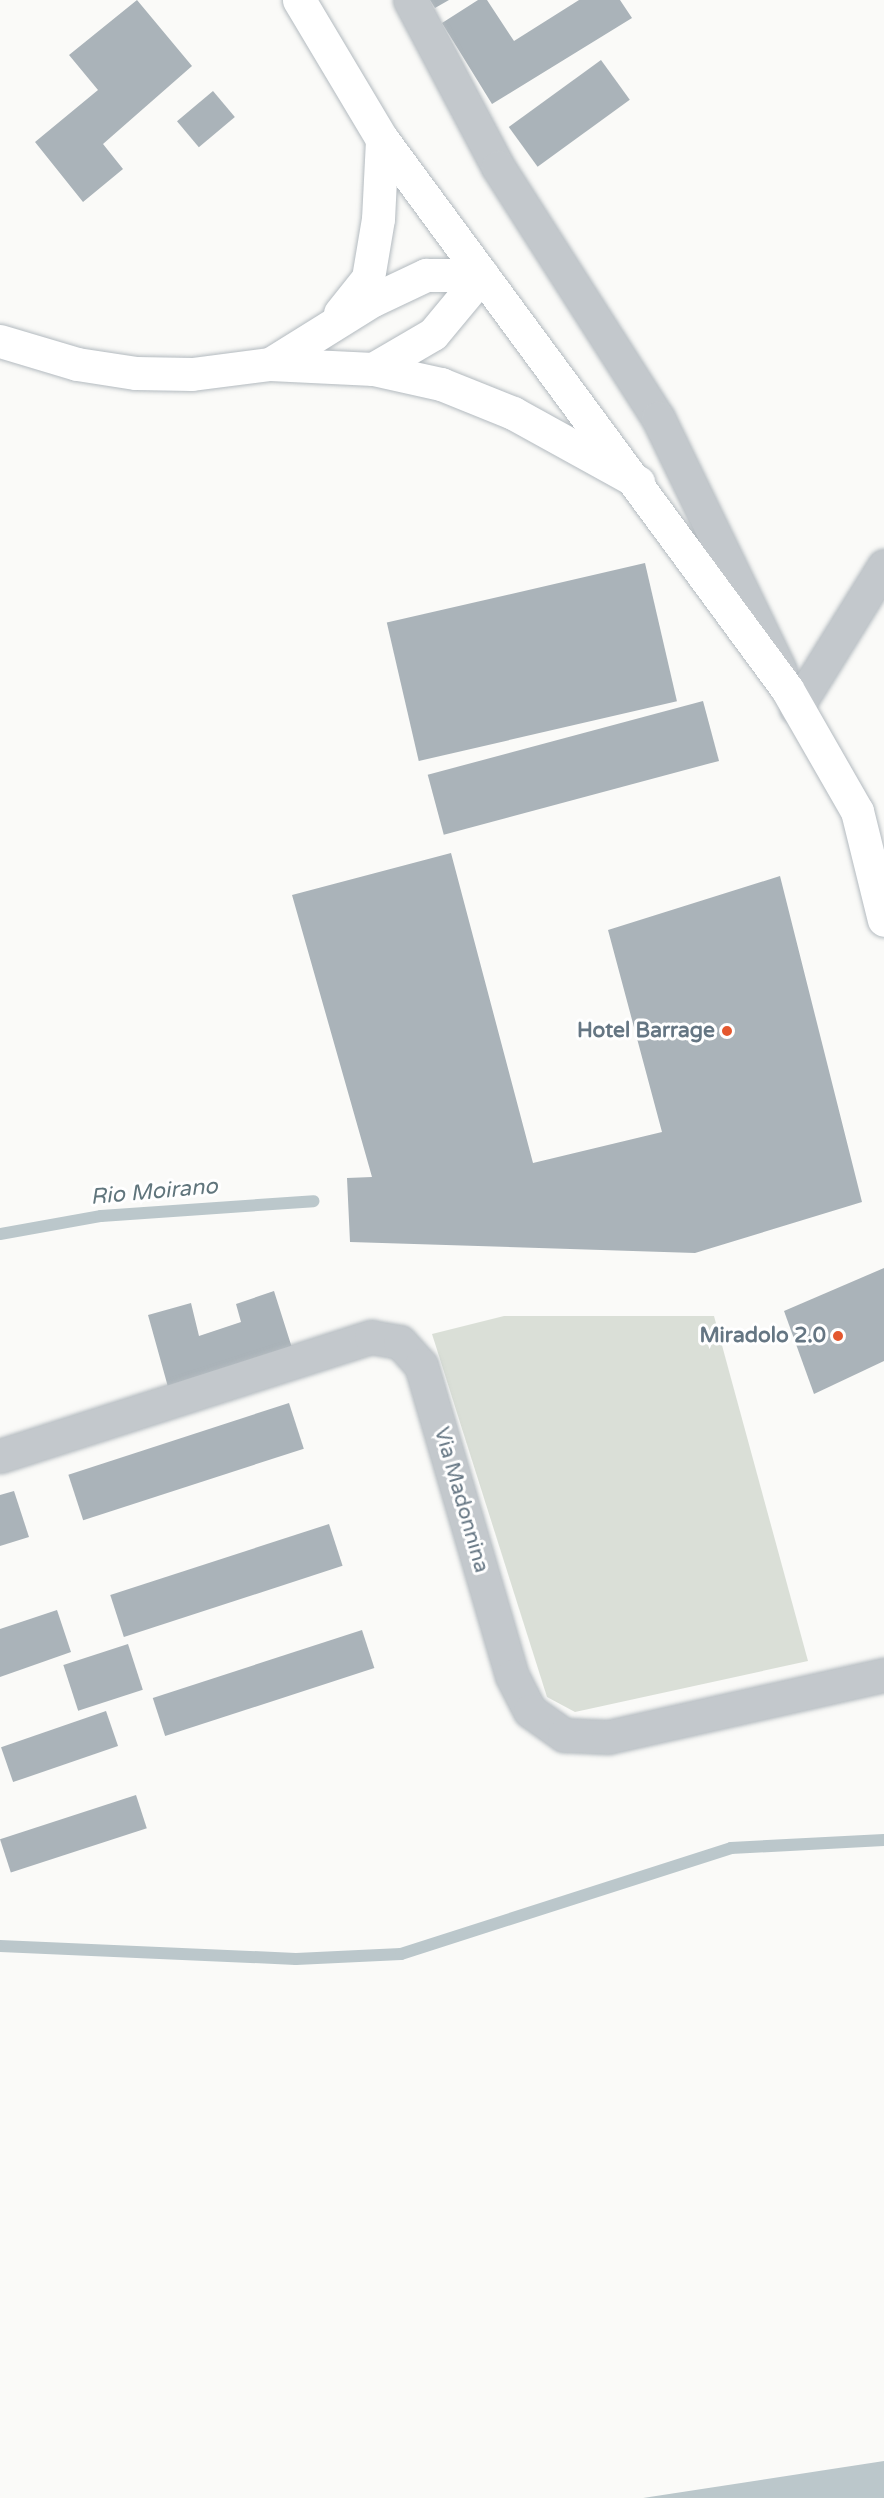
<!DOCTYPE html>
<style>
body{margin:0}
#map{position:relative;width:884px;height:2498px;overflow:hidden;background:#fafaf8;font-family:"Varela Round",sans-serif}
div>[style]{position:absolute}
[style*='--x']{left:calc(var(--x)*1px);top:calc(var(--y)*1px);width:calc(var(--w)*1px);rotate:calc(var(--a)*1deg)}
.green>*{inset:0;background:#dadfd7}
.water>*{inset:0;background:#bbc7cb}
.stream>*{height:12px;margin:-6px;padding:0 6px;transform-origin:6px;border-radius:6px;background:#bbc7cb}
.building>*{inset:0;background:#aab3b9;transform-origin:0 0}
.roads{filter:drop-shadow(0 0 2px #b3babf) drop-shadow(0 0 2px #b3babf)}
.street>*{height:33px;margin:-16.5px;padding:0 16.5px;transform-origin:16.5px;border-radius:16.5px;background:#c3c8cc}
.secondary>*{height:33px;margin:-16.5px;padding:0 16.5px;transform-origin:16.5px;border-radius:16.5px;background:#fff}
.highway>*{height:33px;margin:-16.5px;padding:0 16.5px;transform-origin:16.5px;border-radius:16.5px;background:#fff}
.dots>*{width:16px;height:16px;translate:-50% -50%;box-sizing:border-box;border:3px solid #fff;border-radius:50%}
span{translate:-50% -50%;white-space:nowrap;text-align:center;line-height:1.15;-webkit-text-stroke:6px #fff;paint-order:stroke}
.poi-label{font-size:21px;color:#657683;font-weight:700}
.right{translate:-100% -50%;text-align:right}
.street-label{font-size:21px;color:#657683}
.water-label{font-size:22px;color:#60757c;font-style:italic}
</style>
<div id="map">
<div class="green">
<i style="clip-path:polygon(504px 1316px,714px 1316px,808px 1661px,575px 1712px,547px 1697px,432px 1334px)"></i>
</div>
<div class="water">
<i style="clip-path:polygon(884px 2461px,884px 2498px,643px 2498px)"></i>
</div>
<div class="stream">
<i style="--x:0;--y:1234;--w:103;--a:-10.1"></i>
<i style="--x:101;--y:1216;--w:213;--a:-4"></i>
<i style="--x:0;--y:1946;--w:296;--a:2.5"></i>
<i style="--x:296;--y:1959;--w:105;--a:-2.7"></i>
<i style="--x:401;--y:1954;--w:347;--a:-17.8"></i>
<i style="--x:731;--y:1848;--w:153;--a:-3"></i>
</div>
<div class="building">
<i style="clip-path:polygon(137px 0,192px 66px,103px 144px,123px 169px,83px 202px,35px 142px,98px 90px,69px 55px)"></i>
<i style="clip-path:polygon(430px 0,449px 0,435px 8px)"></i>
<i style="clip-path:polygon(478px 0,487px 0,514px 41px,579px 0,620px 0,632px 18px,492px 104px,442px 23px)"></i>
<i style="left:601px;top:60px;width:49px;height:114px;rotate:54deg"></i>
<i style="left:213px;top:91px;width:34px;height:47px;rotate:50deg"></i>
<i style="left:645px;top:563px;width:142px;height:265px;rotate:77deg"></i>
<i style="left:703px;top:701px;width:62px;height:285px;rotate:75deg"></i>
<i style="clip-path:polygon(451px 853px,533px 1163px,662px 1132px,608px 930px,780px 876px,862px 1202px,695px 1253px,350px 1242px,347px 1178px,372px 1177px,292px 895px)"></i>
<i style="clip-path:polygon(884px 1268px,884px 1361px,814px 1394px,784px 1311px)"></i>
<i style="clip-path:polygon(274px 1291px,293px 1351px,168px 1387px,148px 1315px,191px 1303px,199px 1336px,241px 1322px,236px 1304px)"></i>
<i style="left:289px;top:1403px;width:48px;height:232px;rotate:72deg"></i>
<i style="clip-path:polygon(14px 1491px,29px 1537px,0 1546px,0 1495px)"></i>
<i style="left:329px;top:1524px;width:44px;height:230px;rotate:72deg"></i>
<i style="clip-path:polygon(57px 1610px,71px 1652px,0 1677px,0 1629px)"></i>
<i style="left:362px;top:1630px;width:40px;height:220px;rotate:72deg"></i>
<i style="left:128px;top:1644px;width:48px;height:68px;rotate:72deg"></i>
<i style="left:106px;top:1711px;width:37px;height:111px;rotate:71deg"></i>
<i style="left:136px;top:1795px;width:35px;height:143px;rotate:72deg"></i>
</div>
<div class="roads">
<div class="street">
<i style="--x:410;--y:0;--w:189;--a:62.2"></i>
<i style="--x:498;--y:167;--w:298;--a:57.5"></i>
<i style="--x:658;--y:418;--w:280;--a:64.2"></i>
<i style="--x:796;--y:708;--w:167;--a:-58.2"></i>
<i style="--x:0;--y:1456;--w:390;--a:-17.8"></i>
<i style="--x:371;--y:1337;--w:29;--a:10"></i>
<i style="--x:400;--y:1342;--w:31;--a:48"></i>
<i style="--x:421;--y:1365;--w:324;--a:73.7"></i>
<i style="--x:512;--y:1676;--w:39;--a:63"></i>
<i style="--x:530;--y:1711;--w:42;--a:35.2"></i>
<i style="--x:564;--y:1735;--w:44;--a:2.6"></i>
<i style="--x:608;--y:1737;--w:283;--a:-12.7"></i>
</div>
<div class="secondary">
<i style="--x:299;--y:0;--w:162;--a:59.2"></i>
<i style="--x:382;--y:139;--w:683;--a:53.63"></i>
<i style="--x:787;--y:689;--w:141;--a:60.2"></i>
<i style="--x:857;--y:811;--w:112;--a:76.1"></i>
</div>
<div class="highway">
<i style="--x:340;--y:313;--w:45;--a:-51.3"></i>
<i style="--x:368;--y:278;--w:60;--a:-80.4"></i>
<i style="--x:378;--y:219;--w:80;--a:-87.1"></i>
<i style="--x:0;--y:341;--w:80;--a:16.6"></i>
<i style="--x:77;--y:364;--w:60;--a:8.7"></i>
<i style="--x:136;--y:373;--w:56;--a:1"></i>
<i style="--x:192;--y:374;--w:79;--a:-7.3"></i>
<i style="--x:270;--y:364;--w:103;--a:2.8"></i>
<i style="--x:373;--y:369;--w:69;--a:-30.3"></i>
<i style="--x:433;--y:334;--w:77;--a:-50.3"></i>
<i style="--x:270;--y:364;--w:121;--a:-31.9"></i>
<i style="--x:373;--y:300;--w:59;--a:-25.3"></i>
<i style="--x:426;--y:275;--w:56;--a:0"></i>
<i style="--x:373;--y:369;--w:70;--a:12.4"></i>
<i style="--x:441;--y:384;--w:78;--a:21.9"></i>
<i style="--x:513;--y:413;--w:143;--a:28.9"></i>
</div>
</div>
<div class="dots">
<i style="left:727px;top:1031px;background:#e4572e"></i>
<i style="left:838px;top:1336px;background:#e4572e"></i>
</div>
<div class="poi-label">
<span class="right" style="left:715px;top:1031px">Hotel Barrage</span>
<span class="right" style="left:826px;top:1336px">Miradolo 2.0</span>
</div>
<div class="street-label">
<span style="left:461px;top:1500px;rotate:74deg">Via Madonnina</span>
</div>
<div class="water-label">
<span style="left:154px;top:1192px;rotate:-5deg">Rio Moirano</span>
</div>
</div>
